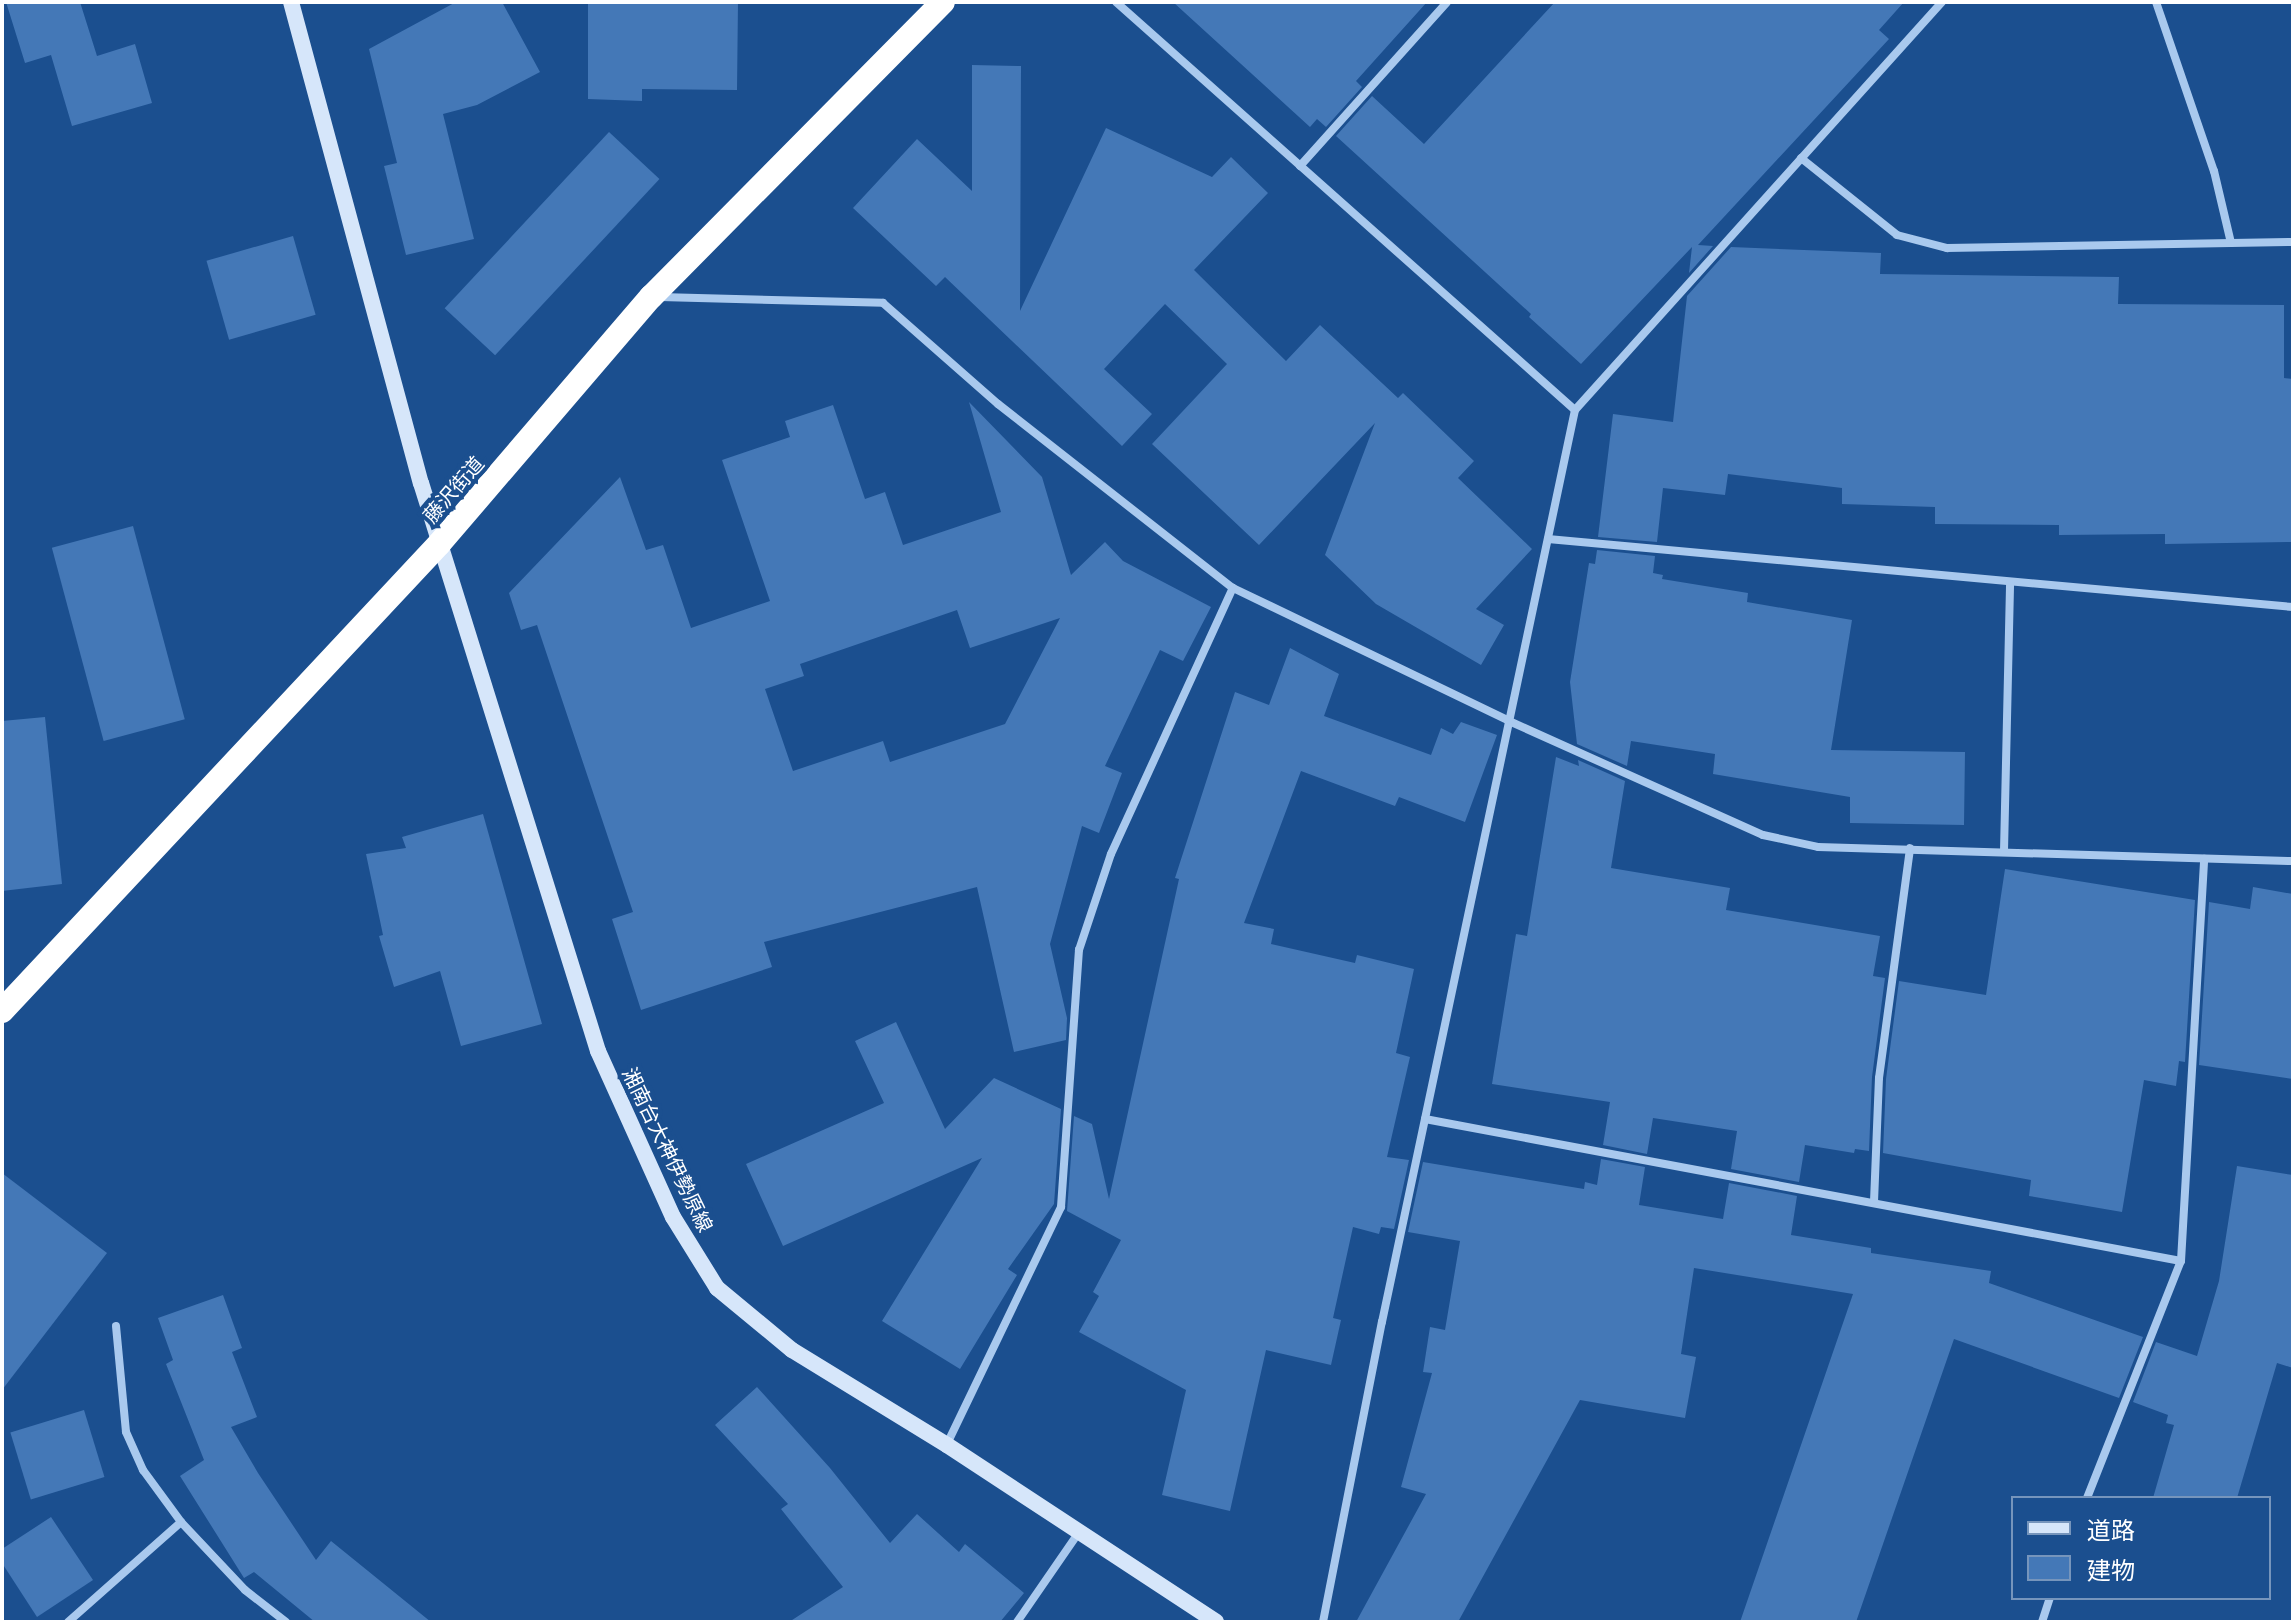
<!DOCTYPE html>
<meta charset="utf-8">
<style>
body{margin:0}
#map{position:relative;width:2295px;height:1624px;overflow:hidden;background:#1b4f8f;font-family:Rubik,"Noto Sans JP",sans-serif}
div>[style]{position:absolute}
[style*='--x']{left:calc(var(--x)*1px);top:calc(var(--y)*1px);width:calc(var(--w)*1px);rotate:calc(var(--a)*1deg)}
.building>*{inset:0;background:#4478b7;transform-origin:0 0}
.street>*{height:8px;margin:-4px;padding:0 4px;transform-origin:4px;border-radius:4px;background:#a9c9ee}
.secondary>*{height:16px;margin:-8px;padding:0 8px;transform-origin:8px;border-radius:8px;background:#d6e6fa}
.highway>*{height:24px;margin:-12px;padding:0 12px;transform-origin:12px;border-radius:12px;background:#fff}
span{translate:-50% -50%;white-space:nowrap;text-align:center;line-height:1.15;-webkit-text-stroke:8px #1b4f8f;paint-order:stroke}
.street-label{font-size:20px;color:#fff}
.frame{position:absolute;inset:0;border:4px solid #fff;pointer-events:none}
.legend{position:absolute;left:2011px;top:1496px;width:260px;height:104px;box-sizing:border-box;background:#1b4f8f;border:2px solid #7695bc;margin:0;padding:10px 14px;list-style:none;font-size:24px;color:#fff}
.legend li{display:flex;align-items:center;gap:16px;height:40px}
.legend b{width:40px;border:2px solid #7695bc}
</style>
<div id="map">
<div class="building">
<i style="clip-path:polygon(6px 2px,80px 2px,97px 56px,135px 44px,152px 103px,72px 126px,51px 55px,25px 63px)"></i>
<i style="clip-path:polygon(456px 2px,502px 2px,540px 72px,477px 105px,443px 114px,474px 239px,406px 255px,384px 166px,397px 163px,369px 49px)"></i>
<i style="clip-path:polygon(588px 2px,738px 2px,737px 90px,642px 89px,642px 101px,588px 99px)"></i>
<i style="clip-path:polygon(1173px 2px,1427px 2px,1356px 81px,1362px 87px,1326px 127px,1317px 119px,1310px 127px)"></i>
<i style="clip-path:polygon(1555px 2px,1904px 2px,1879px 30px,1889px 39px,1698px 245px,1713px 246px,1689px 273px,1692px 247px,1581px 364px,1529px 317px,1531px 314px,1336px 136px,1372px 96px,1424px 144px)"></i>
<i style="clip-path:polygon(972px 65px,1021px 66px,1020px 311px,1106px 128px,1212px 177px,1231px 157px,1268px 193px,1194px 270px,1286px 361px,1320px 325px,1398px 398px,1403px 393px,1474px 461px,1458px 478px,1532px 549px,1476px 609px,1504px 625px,1481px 665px,1376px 604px,1325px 555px,1375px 423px,1259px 545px,1152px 444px,1227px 364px,1165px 304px,1104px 369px,1152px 414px,1122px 446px,945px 277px,936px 286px,853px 208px,917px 139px,972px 191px)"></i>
<i style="left:609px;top:132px;width:69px;height:241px;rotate:43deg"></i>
<i style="left:293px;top:236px;width:82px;height:90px;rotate:74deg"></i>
<i style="clip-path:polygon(1731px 247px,1881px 253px,1880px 274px,2119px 277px,2118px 304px,2284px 305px,2284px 378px,2293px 379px,2293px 542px,2165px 544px,2165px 534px,2059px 535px,2059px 525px,1935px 524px,1935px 507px,1842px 504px,1842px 488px,1728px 474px,1725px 495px,1663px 488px,1657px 542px,1598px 537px,1613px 414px,1673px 422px,1687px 296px)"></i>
<i style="clip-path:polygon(evenodd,969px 402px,1042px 477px,1071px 575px,1105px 542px,1123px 561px,1211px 607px,1183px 661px,1160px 650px,1105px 766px,1122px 773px,1099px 833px,1082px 826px,1050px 944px,1067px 1018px,1066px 1040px,1014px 1052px,977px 887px,764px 942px,772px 967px,641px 1010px,612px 919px,633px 912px,537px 625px,521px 630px,509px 593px,620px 477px,646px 550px,663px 545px,691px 628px,770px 601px,722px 460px,790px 437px,785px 421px,833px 405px,865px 499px,885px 492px,903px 545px,1001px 512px,969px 402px,957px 610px,970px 648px,1060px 618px,1005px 724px,890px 762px,883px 741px,793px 771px,765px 689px,804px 676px,800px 664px,957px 610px)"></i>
<i style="left:133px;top:526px;width:200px;height:84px;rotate:75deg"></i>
<i style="clip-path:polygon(1597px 550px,1655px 556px,1653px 573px,1663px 575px,1662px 579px,1748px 593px,1747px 602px,1852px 620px,1831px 750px,1965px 752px,1964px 825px,1850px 823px,1850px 797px,1713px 774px,1715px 754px,1631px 741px,1627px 766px,1577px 744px,1570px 682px,1589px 563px,1595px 564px)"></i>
<i style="clip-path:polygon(1290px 648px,1339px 674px,1324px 716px,1431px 755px,1441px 728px,1453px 734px,1461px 722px,1497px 735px,1465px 822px,1399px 797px,1395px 806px,1301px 771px,1244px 923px,1274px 929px,1271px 944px,1355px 963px,1357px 955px,1414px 969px,1396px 1053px,1410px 1057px,1387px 1157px,1409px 1160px,1394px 1229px,1381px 1227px,1379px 1234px,1353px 1227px,1333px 1318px,1341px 1320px,1331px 1365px,1266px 1350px,1230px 1511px,1162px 1495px,1186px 1390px,1079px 1332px,1099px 1296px,1093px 1292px,1121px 1240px,1067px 1211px,1074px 1116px,1092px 1124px,1109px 1199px,1179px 879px,1175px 878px,1235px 692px,1269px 705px)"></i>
<i style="clip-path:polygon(45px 717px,62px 884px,2px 891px,2px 721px)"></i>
<i style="clip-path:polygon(1556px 757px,1579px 766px,1578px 760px,1625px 781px,1611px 868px,1730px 888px,1726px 910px,1880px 936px,1873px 976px,1885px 978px,1872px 1077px,1869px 1151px,1855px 1149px,1854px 1153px,1805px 1145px,1799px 1182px,1731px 1169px,1737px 1131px,1653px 1118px,1647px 1154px,1603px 1145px,1610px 1102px,1492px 1084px,1516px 934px,1527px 936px)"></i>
<i style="clip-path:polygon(483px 814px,542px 1024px,461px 1046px,440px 971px,394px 987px,379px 936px,383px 935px,366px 854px,406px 848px,402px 837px)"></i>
<i style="clip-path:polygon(2005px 869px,2195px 900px,2185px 1062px,2179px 1061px,2176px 1086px,2144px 1080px,2122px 1212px,2029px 1196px,2031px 1180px,1883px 1153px,1886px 1079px,1899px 981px,1986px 995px)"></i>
<i style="clip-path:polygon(2253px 887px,2293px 894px,2293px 1079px,2199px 1065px,2209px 902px,2250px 909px)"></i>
<i style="clip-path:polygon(896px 1022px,945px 1129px,994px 1078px,1061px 1109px,1054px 1204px,1008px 1269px,1017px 1275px,960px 1369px,882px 1321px,982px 1158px,783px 1246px,746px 1164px,884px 1103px,855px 1041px)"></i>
<i style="clip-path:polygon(1601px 1159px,1645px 1167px,1639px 1205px,1723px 1219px,1729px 1183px,1797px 1196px,1791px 1235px,1871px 1248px,1871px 1253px,1991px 1271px,1989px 1283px,2143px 1337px,2119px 1398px,1954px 1339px,1856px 1622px,1740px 1622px,1853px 1294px,1694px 1268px,1681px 1354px,1696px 1357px,1685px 1418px,1580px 1400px,1458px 1622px,1356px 1622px,1426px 1494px,1401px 1487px,1432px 1373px,1423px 1372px,1430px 1327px,1445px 1330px,1460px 1241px,1408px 1232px,1423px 1162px,1584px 1189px,1585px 1182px,1597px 1185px)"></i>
<i style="clip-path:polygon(2237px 1166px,2293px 1175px,2293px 1368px,2277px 1363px,2237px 1498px,2153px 1498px,2174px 1425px,2166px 1423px,2168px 1415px,2133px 1402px,2156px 1342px,2197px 1356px,2219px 1281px)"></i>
<i style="clip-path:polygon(2px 1173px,107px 1253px,2px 1390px)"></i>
<i style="clip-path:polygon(223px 1295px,242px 1348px,232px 1352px,257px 1417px,231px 1427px,258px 1473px,316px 1560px,331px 1541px,431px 1622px,315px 1622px,254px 1572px,244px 1578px,180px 1476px,204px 1460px,166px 1364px,173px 1360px,158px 1318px)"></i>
<i style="clip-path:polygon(757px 1387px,830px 1468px,890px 1543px,917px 1514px,959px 1552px,965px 1544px,1024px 1593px,1000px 1622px,789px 1622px,843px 1587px,781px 1509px,788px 1504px,715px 1425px)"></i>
<i style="left:84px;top:1410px;width:70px;height:77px;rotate:73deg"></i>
<i style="clip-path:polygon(51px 1517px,93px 1580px,37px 1617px,2px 1563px,2px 1549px)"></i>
</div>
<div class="street">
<i style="--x:1116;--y:2;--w:614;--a:41.63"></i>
<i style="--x:2156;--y:2;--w:179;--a:71.1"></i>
<i style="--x:2214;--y:171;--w:74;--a:76.7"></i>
<i style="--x:1801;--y:158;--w:123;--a:38.7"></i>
<i style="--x:1897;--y:235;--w:52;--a:14.6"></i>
<i style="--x:1947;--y:248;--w:346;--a:-1"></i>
<i style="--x:1300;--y:166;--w:220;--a:-48.1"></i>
<i style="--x:660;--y:297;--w:223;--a:1.5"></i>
<i style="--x:883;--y:303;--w:153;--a:41.3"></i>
<i style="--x:998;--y:404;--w:298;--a:38.1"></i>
<i style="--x:1233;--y:588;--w:306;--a:25.7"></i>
<i style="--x:1509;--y:721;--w:278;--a:24.2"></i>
<i style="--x:1763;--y:835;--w:56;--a:12.3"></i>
<i style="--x:1818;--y:847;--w:475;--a:1.7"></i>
<i style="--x:1548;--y:539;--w:748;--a:5.22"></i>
<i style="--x:2004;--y:851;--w:269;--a:-88.7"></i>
<i style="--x:1425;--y:1119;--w:769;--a:10.64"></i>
<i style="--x:1874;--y:1202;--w:124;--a:-87.7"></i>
<i style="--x:1879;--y:1078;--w:232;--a:-82.3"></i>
<i style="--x:116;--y:1326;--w:106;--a:84.6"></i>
<i style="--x:126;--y:1432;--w:42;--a:65.9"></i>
<i style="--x:143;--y:1470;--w:64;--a:53.8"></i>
<i style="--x:181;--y:1522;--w:93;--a:46.7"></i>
<i style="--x:245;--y:1590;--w:52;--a:38"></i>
<i style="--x:947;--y:1444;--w:263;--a:-64.3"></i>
<i style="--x:1061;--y:1207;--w:258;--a:-86"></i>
<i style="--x:1079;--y:950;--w:101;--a:-71.6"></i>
<i style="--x:1111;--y:854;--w:293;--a:-65.4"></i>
<i style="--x:2087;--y:1498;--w:255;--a:-68.4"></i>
<i style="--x:2181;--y:1261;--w:403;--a:-86.7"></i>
<i style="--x:68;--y:1622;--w:151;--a:-41.5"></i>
<i style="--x:1017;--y:1622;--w:109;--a:-55.4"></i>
<i style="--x:1323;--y:1622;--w:306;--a:-78.9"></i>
<i style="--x:1382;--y:1322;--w:932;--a:-78.05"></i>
<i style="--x:1575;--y:410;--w:549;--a:-48.03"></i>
<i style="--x:2042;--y:1622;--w:25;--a:-72"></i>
</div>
<div class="secondary">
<i style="--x:291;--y:2;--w:498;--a:74.9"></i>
<i style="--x:421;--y:483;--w:595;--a:72.69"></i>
<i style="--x:598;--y:1051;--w:182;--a:65.7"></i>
<i style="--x:673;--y:1217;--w:84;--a:58.2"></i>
<i style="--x:717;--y:1288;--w:97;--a:39.6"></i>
<i style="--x:792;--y:1350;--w:182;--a:31.5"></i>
<i style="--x:947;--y:1445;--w:322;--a:33.3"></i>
</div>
<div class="highway">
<i style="--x:2;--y:1011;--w:640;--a:-46.9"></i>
<i style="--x:439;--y:544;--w:326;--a:-49.4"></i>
<i style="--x:651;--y:297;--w:415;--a:-45.3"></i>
</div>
<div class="street-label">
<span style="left:454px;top:490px;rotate:-49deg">藤沢街道</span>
<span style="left:667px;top:1150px;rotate:64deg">湘南台大神伊勢原線</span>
</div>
<div class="frame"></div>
<ul class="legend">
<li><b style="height:10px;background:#d6e6fa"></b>道路</li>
<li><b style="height:22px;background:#4478b7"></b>建物</li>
</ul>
</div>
